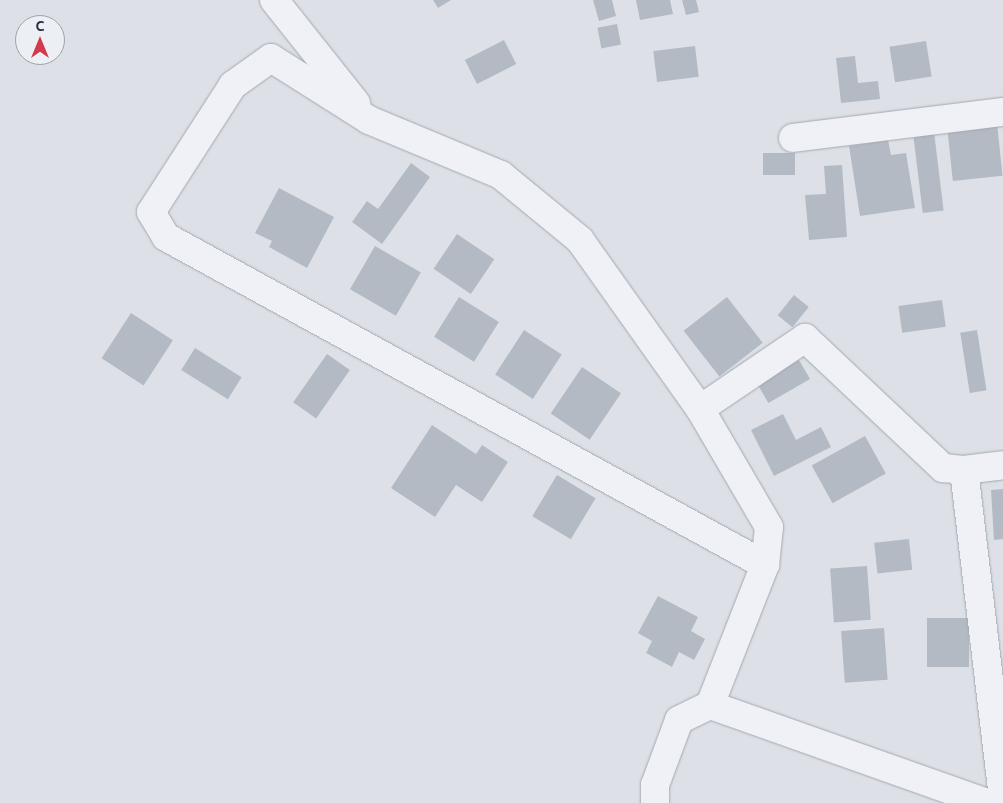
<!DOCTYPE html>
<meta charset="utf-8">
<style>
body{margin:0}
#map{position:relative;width:1003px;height:803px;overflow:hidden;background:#dde1e7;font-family:Ubuntu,sans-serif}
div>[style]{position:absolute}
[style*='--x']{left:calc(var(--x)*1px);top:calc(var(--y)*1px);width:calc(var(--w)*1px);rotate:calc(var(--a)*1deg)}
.building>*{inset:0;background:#b4bac4;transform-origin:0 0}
.roads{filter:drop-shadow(0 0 1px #a2a8b1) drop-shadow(0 0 1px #a2a8b1)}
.minor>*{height:28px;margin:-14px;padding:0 14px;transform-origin:14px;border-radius:14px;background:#f0f1f6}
span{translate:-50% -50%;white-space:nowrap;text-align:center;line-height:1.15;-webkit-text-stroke:4px #ecf0f5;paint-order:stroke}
.north{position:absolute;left:15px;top:15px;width:50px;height:50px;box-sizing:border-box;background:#ecf0f5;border:1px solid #9da2ac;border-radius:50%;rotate:0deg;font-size:14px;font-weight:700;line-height:20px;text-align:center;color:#262e3e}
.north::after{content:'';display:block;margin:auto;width:18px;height:22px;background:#d33b4d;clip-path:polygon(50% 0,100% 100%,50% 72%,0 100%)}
</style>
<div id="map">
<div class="building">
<i style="clip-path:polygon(433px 0,451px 0,438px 8px)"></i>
<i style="clip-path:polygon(593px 0,612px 0,616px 16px,599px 21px)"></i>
<i style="clip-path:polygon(636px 0,670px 0,673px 14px,640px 20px)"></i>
<i style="clip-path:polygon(682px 0,696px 0,699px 12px,686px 15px)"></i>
<i style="left:617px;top:24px;width:21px;height:20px;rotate:79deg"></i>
<i style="left:504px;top:40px;width:27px;height:44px;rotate:63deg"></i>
<i style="left:926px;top:41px;width:36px;height:37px;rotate:81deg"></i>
<i style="left:695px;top:46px;width:31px;height:42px;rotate:83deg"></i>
<i style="clip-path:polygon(855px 56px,858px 83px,878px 81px,880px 99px,841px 103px,836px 58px)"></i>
<i style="left:997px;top:123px;width:53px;height:50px;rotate:84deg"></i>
<i style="left:934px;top:132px;width:79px;height:21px;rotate:83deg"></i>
<i style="clip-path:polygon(888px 140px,891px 155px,906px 153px,915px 208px,860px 216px,849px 146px)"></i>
<i style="left:795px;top:153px;width:22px;height:32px;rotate:90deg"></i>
<i style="clip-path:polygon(411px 163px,430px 177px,382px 244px,352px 222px,367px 201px,378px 209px)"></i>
<i style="clip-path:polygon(842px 165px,847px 237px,809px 240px,805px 195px,826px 194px,824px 166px)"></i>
<i style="clip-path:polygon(279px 188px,334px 217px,307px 268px,269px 247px,272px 241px,255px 233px)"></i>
<i style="left:457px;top:234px;width:45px;height:42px;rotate:34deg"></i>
<i style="left:375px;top:246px;width:53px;height:50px;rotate:30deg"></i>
<i style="left:794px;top:295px;width:19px;height:26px;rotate:39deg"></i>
<i style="left:459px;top:297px;width:47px;height:47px;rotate:32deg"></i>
<i style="left:727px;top:297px;width:58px;height:55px;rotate:52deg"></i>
<i style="left:942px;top:300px;width:27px;height:44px;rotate:82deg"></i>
<i style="left:131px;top:313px;width:50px;height:54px;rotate:33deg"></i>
<i style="left:524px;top:330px;width:45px;height:53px;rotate:33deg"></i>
<i style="left:977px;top:330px;width:61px;height:17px;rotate:81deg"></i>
<i style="left:195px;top:348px;width:55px;height:26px;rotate:32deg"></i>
<i style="left:327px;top:354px;width:28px;height:59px;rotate:35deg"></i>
<i style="left:799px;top:360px;width:22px;height:48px;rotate:60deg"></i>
<i style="left:582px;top:367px;width:47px;height:56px;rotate:34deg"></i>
<i style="clip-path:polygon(783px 414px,796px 440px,821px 427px,831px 447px,774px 476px,751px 430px)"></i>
<i style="clip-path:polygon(432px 425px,476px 454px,482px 445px,508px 462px,482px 502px,456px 485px,435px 517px,391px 488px)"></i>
<i style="left:865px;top:436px;width:43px;height:61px;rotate:61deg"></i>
<i style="left:557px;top:475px;width:45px;height:48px;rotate:31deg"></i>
<i style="clip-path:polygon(1003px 489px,1003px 539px,994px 540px,991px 490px)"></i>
<i style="left:909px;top:539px;width:31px;height:35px;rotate:84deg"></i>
<i style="left:867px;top:566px;width:54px;height:37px;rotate:86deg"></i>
<i style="clip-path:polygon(658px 596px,698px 617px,691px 631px,705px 639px,694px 660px,679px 652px,672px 667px,646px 653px,652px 641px,638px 633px)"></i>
<i style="left:927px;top:618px;width:42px;height:49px"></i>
<i style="left:884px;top:628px;width:52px;height:43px;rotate:86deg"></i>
</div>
<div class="roads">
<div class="minor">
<i style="--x:274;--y:0;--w:132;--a:51.5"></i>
<i style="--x:793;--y:138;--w:212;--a:-7.1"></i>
<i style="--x:700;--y:409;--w:207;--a:-125.4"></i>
<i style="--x:580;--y:240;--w:102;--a:-140.6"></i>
<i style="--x:501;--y:175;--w:143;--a:-157.4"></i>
<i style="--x:369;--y:120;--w:116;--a:-147.7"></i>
<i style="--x:271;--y:58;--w:47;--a:144.6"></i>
<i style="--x:233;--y:85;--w:151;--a:122.8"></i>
<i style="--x:151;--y:212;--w:29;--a:59"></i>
<i style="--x:166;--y:237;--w:683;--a:28.7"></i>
<i style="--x:964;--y:470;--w:331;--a:83.2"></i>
<i style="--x:655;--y:803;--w:18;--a:-90"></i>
<i style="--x:655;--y:785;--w:69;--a:-69.7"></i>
<i style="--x:679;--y:720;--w:34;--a:-26"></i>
<i style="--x:987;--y:803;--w:294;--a:-160.5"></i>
<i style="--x:710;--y:705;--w:150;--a:-68.6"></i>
<i style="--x:765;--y:565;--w:38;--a:-84"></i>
<i style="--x:769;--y:527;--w:137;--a:-120.3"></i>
<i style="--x:700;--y:409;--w:127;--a:-34.1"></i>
<i style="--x:805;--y:338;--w:190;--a:43.3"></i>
<i style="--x:943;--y:468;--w:21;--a:5"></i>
<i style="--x:964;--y:470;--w:39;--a:-7"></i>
</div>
</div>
<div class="north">С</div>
</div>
